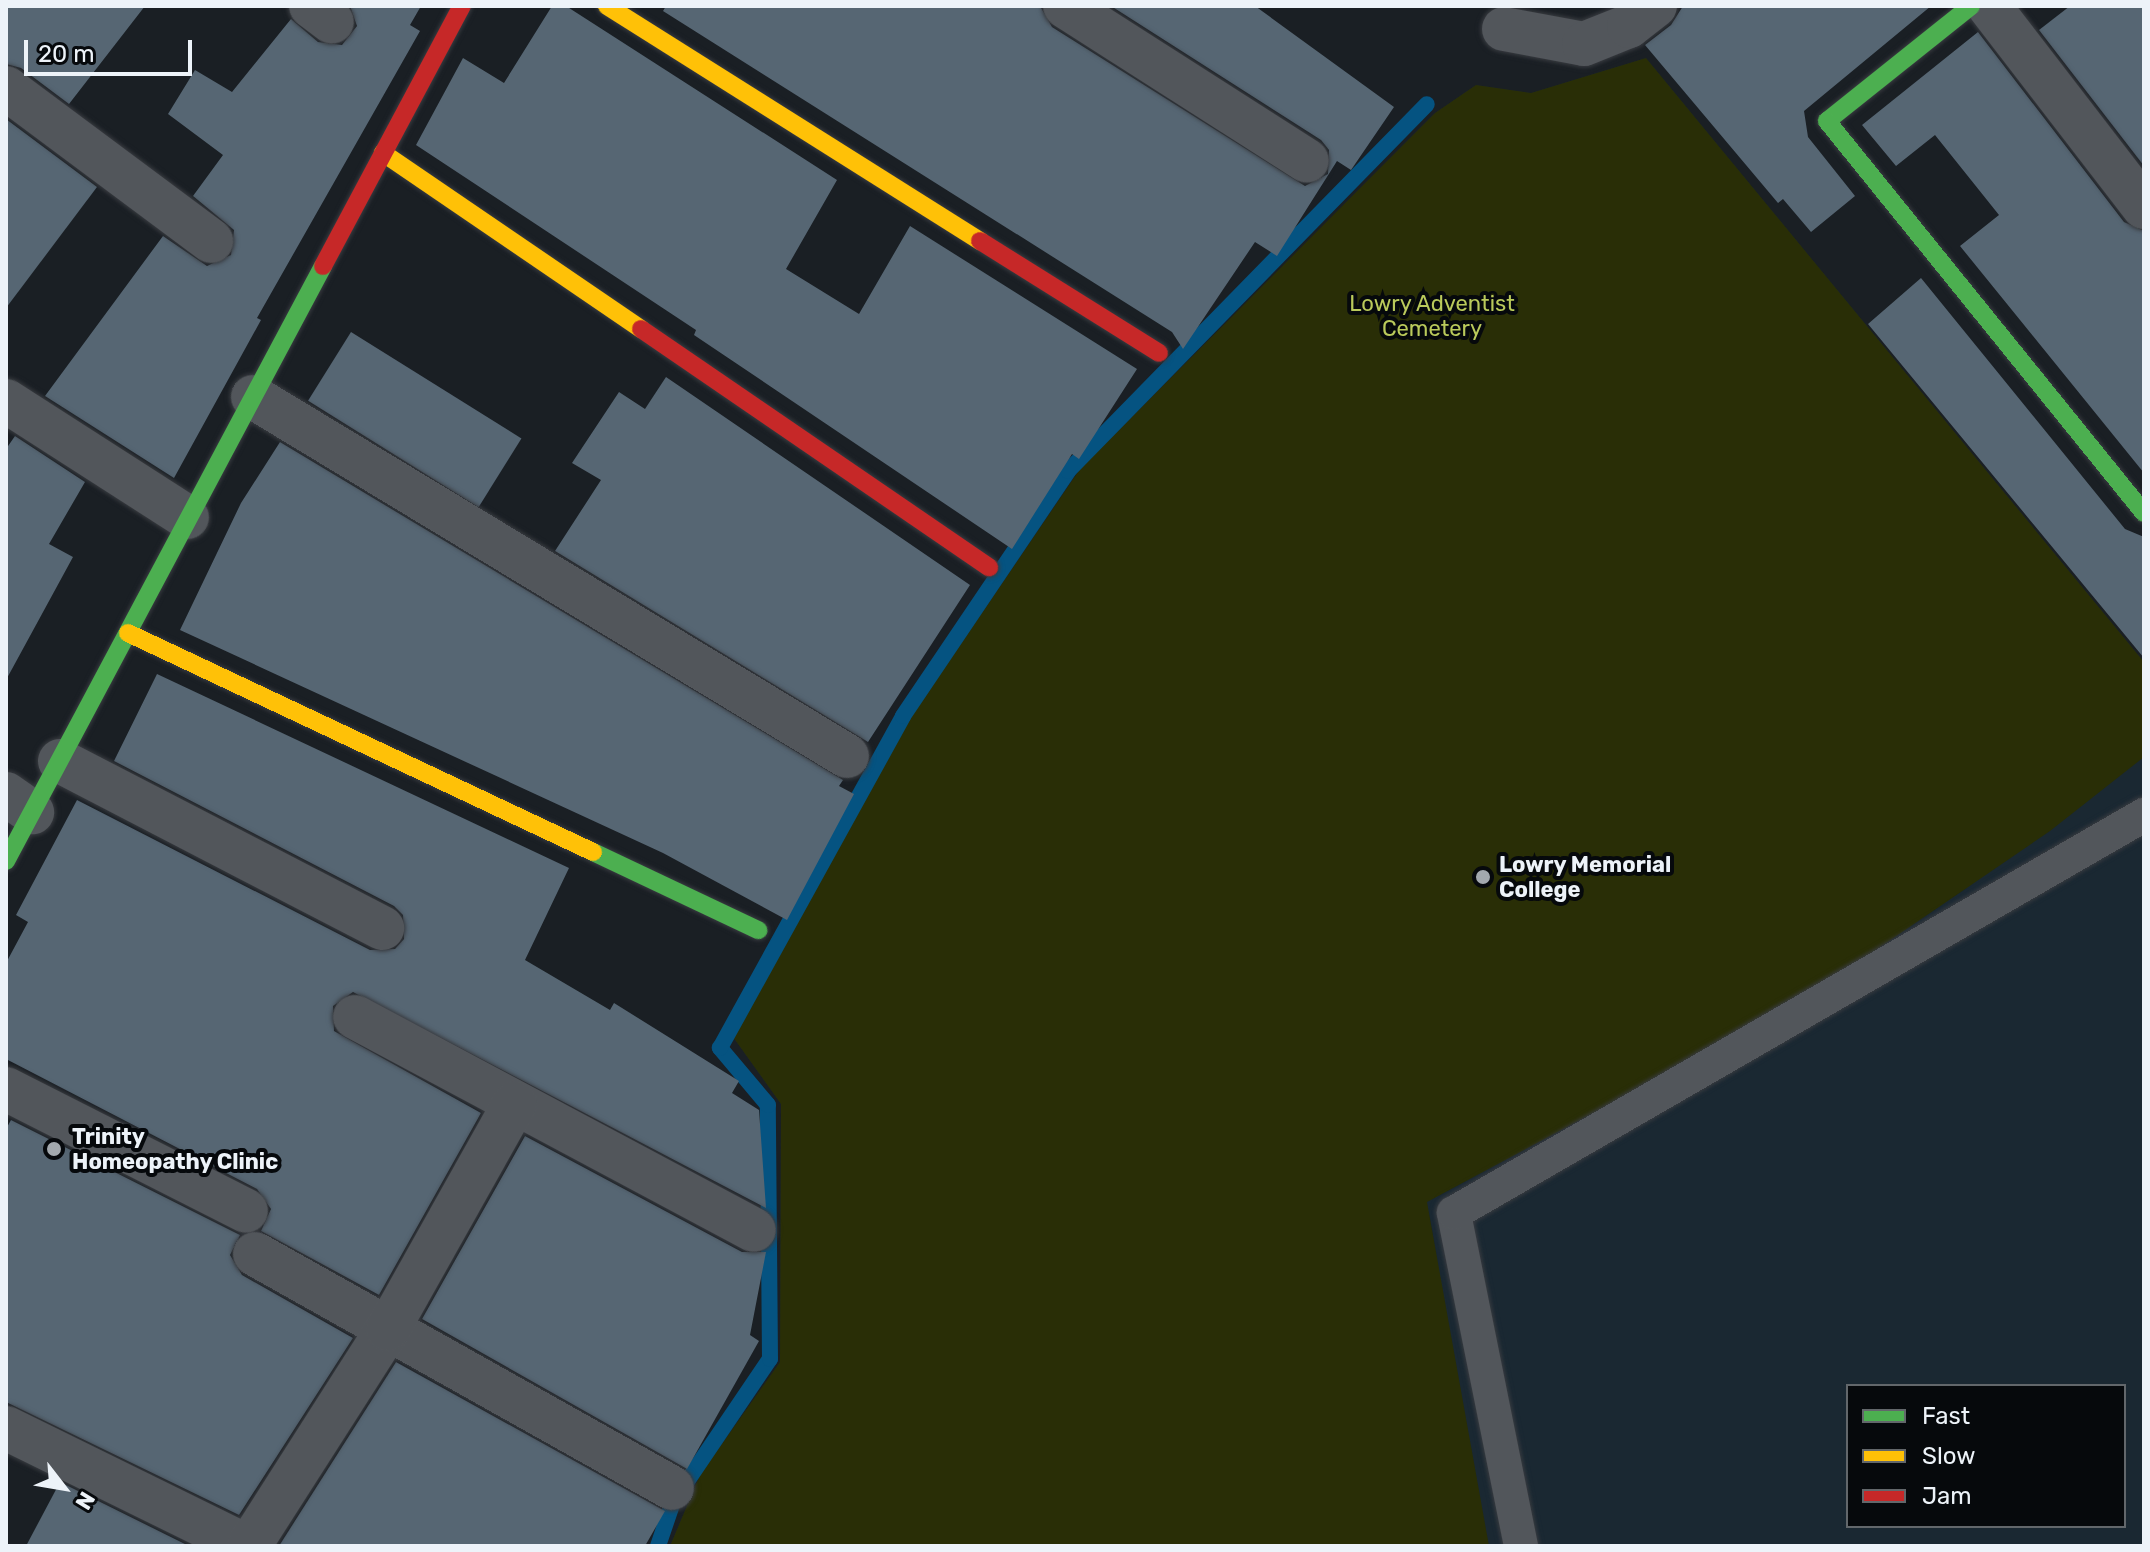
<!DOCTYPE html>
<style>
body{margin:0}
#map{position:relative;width:2150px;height:1552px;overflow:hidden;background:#1a1f24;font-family:Rubik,sans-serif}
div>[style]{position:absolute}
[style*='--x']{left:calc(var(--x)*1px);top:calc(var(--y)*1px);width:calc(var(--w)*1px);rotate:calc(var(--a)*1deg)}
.built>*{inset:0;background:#1a2832}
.green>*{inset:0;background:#292e06}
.stream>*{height:16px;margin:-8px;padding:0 8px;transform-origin:8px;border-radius:8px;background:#055381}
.building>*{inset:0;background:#566673;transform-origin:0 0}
.roads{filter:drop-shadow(0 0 2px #383b40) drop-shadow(0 0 2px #383b40)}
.lane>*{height:34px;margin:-17px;padding:0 17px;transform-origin:17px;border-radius:17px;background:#52565b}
.street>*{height:44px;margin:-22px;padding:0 22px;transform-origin:22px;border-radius:22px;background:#52565b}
.fast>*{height:18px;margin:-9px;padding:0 9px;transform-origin:9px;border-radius:9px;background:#4caf50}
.slow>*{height:18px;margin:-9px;padding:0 9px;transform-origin:9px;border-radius:9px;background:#ffc107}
.jam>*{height:18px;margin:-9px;padding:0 9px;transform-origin:9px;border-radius:9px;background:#c62828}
.dots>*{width:22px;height:22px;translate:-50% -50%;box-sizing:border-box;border:4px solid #06090c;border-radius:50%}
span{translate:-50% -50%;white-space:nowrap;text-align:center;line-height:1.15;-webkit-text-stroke:8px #06090c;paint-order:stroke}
.park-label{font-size:22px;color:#baca5b}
.poi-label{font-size:22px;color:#edf3f9;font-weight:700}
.left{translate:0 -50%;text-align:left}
.frame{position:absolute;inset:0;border:8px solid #edf3f9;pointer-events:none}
.legend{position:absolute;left:1846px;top:1384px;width:280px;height:144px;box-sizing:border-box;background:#06090c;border:2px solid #62676b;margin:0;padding:10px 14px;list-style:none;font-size:24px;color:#edf3f9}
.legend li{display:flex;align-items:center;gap:16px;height:40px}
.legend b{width:40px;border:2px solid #62676b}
.north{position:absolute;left:24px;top:1448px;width:80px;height:80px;-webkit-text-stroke:6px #06090c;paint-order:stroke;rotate:121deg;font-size:22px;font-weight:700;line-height:32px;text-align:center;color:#edf3f9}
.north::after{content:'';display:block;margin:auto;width:28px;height:36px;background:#edf3f9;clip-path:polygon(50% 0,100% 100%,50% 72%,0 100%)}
.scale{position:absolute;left:24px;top:40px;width:168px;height:36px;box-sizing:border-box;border:4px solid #edf3f9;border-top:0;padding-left:10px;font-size:24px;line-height:28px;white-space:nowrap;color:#edf3f9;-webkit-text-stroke:6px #06090c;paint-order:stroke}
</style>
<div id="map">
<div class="built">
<i style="clip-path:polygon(evenodd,1646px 58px,2144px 662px,2144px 1546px,670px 1546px,700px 1475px,780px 1362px,781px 1104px,733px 1037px,911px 717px,1080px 469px,1435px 113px,1476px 85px,1531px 93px,1646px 58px,1848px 1386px,2124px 1386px,2124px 1526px,1848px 1526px,1848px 1386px)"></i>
</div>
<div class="green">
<i style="clip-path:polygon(1646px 58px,2144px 662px,2144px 757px,2050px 831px,1797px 1004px,1427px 1202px,1489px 1546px,670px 1546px,700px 1475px,780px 1362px,781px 1104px,733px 1037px,911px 717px,1080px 469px,1435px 113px,1476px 85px,1531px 93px)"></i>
</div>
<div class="stream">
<i style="--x:658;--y:1546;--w:46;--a:-71.2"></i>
<i style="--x:673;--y:1502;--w:173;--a:-55.9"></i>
<i style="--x:770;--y:1359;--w:254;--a:-90.5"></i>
<i style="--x:768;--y:1105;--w:75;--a:-130.1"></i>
<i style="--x:720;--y:1048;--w:379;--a:-61.1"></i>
<i style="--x:903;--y:716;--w:295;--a:-56"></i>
<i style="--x:1068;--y:471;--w:513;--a:-45.63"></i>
</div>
<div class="building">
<i style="clip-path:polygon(6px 6px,145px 6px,69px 104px,21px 68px,6px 64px)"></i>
<i style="clip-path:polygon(350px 6px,421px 6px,410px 25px,420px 31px,257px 318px,261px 320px,174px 478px,45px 396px,163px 236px,207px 266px,231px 255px,234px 230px,193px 196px,223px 155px,168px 114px,195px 70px,232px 92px,291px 19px,318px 42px,342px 45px,357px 26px)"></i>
<i style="clip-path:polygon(552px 6px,566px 6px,837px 180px,786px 269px,859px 314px,910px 226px,1137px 369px,1079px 459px,1072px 454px,1012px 549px,694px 335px,696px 330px,416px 145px,463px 58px,504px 83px)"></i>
<i style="clip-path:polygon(666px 6px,1040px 6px,1052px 27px,1305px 186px,1328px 174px,1329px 150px,1321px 140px,1111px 6px,1255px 6px,1394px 107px,1351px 170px,1337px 161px,1277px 256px,1255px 242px,1183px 349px,1172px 332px,663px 11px)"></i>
<i style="clip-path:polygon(1683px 6px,1931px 6px,1804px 111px,1808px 137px,1855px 196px,1811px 232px,1783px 199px,1778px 203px,1645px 45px,1671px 25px)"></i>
<i style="clip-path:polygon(2070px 6px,2144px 6px,2144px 166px,2039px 30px)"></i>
<i style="clip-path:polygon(1978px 32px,2124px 222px,2144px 231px,2144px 473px,1960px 246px,1999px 215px,1935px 135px,1896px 166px,1862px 125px)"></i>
<i style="clip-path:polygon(6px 119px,97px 187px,6px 308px)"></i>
<i style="clip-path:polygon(1921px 278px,2125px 529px,2144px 537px,2144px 658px,1868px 324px)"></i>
<i style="left:351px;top:332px;width:201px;height:81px;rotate:32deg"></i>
<i style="clip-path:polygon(666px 377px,970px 585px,868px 742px,555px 551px,601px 480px,572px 463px,619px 392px,645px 409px)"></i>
<i style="clip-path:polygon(15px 436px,85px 482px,49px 544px,73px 557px,6px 680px,6px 449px)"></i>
<i style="clip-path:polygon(280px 442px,843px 780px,839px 786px,854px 794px,787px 920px,663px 853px,180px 630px,241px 503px)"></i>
<i style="clip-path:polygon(157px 674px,569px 868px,525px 960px,610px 1010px,614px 1003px,739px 1081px,732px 1093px,759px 1110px,766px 1208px,353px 992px,333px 1006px,334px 1031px,481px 1113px,379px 1295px,261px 1231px,271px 1209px,257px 1189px,6px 1059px,6px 963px,28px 922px,16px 915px,77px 800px,370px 950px,395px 949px,404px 939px,403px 915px,394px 906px,114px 761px)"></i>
<i style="clip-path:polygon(11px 1120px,240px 1235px,230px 1255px,242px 1275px,353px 1338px,239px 1515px,6px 1402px,6px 1129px)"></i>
<i style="clip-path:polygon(525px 1136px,742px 1252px,766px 1252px,750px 1335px,759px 1341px,687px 1469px,422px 1319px)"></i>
<i style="clip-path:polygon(396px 1362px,665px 1511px,645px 1546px,279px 1546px)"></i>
<i style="clip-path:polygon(60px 1482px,189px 1546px,26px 1546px)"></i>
</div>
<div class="roads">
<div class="lane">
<i style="--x:1521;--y:1546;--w:340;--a:-101.4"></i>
<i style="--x:1454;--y:1213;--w:797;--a:-29.98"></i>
</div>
<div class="street">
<i style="--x:311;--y:6;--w:26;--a:37"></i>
<i style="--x:1065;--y:6;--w:287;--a:32.6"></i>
<i style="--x:1989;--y:6;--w:254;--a:52.4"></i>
<i style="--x:1504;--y:29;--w:81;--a:10.6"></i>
<i style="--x:1584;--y:44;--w:48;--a:-21.8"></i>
<i style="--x:1629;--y:26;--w:33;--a:-38"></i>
<i style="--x:6;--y:88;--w:256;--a:36.7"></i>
<i style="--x:253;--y:397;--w:694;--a:31.15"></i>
<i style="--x:6;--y:401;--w:215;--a:32.7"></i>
<i style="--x:60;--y:761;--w:363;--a:27.4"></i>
<i style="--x:6;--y:794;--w:32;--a:35"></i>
<i style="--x:355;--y:1017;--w:452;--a:28.1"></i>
<i style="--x:6;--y:1089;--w:269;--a:26.9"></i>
<i style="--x:255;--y:1254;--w:478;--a:29.3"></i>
<i style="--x:6;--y:1428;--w:267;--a:26.2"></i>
<i style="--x:249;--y:1546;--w:258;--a:-57.4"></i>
<i style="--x:388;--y:1329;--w:259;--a:-60.7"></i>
</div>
<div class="fast">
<i style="--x:1971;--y:6;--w:184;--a:141.4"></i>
<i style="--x:1827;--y:121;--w:504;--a:51.04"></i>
<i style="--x:593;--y:852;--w:183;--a:25.3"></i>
<i style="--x:6;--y:861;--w:674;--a:-61.95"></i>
</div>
<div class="slow">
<i style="--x:607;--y:6;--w:441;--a:32.2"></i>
<i style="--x:383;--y:153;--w:312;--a:34.3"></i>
<i style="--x:128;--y:633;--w:514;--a:25.22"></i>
</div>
<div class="jam">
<i style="--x:980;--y:241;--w:211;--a:32"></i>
<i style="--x:323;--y:266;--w:295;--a:-61.9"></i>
<i style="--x:641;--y:329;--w:422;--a:34.4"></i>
</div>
</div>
<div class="dots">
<i style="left:1483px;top:877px;background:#a3a9ae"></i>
<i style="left:54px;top:1149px;background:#a3a9ae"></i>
</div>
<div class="park-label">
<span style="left:1432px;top:316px">Lowry Adventist<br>Cemetery</span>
</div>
<div class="poi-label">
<span class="left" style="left:1499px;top:877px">Lowry Memorial<br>College</span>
<span class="left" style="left:72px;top:1149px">Trinity<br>Homeopathy Clinic</span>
</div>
<div class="frame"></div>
<ul class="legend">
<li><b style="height:10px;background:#4caf50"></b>Fast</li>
<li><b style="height:10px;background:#ffc107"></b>Slow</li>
<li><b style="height:10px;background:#c62828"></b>Jam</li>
</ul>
<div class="north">N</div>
<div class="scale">20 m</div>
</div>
